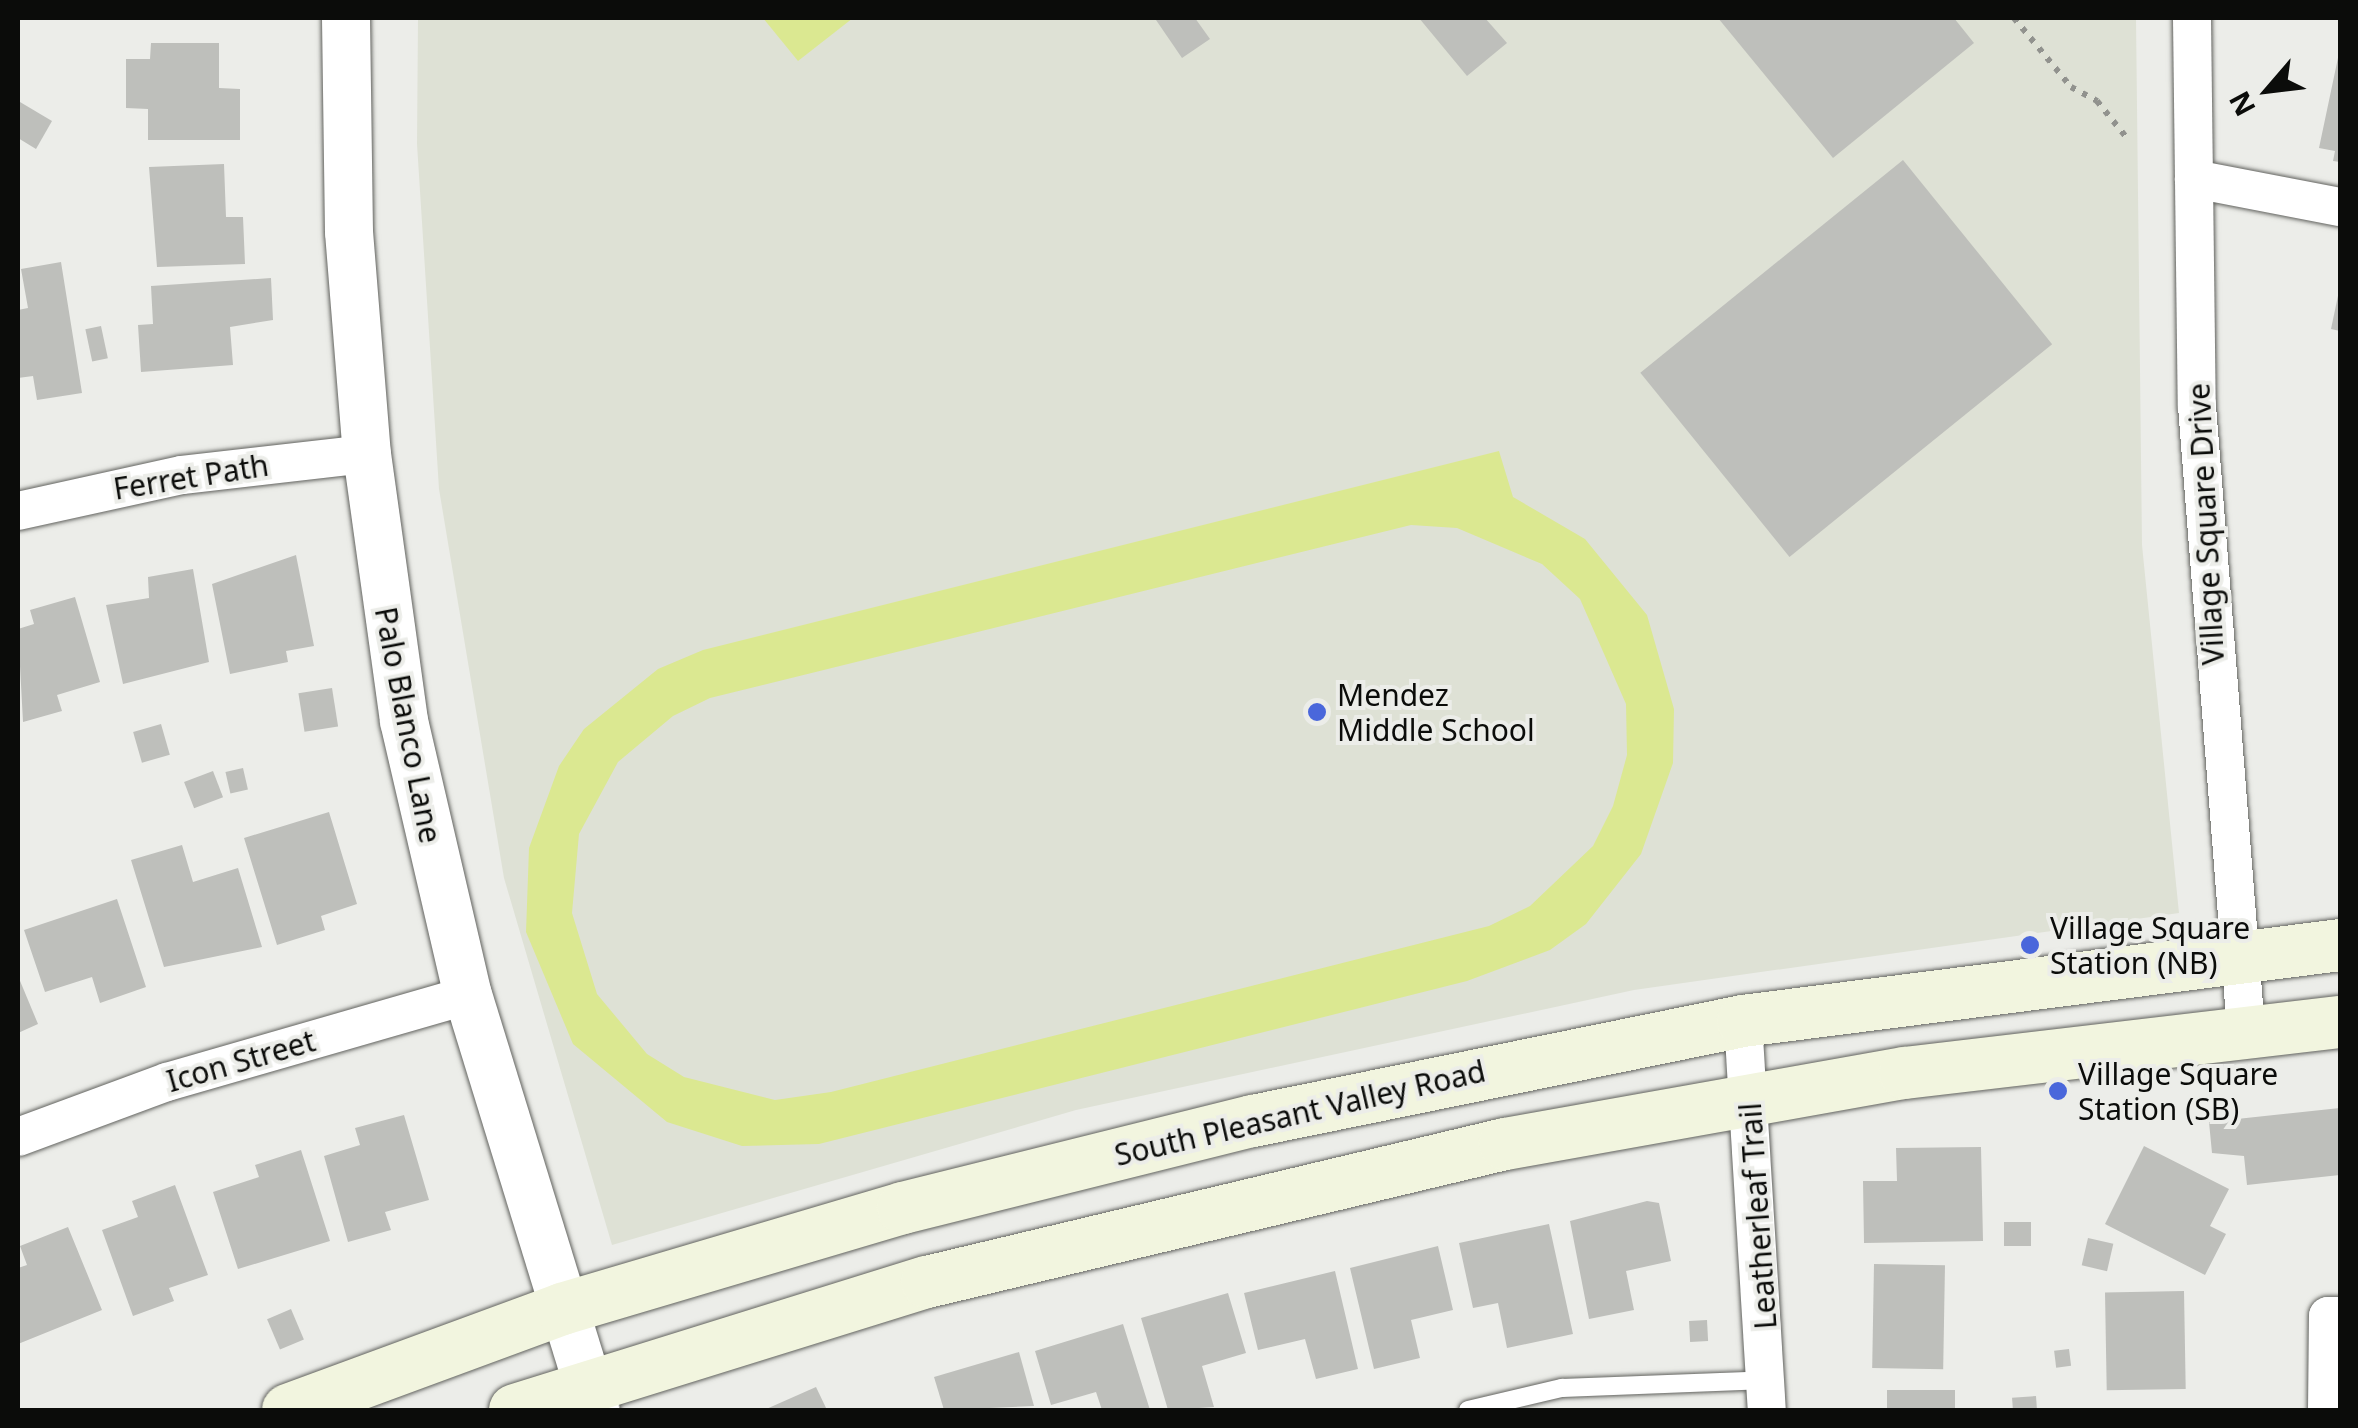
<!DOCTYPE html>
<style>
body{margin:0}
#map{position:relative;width:2358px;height:1428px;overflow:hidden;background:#ecede9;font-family:"Noto Sans",sans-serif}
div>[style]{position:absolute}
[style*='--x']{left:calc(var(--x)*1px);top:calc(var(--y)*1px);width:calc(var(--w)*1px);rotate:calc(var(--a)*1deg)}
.built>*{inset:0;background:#dee1d5}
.green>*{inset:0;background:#dbe891}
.building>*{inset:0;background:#bebfbb;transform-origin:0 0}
.path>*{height:6px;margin-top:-3px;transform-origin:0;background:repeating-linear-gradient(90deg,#91928e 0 5px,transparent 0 13px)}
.roads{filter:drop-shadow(0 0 2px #62635f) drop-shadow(0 0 2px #62635f)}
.service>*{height:18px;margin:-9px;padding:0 9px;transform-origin:9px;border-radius:9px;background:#fff}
.minor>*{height:38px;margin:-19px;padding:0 19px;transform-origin:19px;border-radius:19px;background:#fff}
.tertiary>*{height:48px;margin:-24px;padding:0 24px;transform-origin:24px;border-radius:24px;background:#fff}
.secondary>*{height:52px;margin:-26px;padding:0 26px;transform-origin:26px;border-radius:26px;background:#f2f5df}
.dots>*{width:28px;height:28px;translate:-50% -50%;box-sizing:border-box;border:5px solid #ecede9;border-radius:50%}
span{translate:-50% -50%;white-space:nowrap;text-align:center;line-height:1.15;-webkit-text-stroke:8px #ecede9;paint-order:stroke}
.street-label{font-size:30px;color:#0b0c0a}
.poi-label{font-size:30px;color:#0b0c0a}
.left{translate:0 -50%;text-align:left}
.frame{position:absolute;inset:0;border:20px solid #0b0c0a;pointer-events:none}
.north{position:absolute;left:2218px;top:40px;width:100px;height:100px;-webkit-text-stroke:8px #ecede9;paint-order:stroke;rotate:242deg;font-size:28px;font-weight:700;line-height:40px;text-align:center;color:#0b0c0a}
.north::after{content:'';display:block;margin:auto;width:35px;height:45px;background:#0b0c0a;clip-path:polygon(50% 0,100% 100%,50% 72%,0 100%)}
</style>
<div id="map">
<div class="built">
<i style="clip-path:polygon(418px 18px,2136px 18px,2142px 545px,2179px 913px,1634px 990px,1076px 1110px,612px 1245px,504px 878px,439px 489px,417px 144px)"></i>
</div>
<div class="green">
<i style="clip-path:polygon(763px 18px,853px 18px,798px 61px)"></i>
<i style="clip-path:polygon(evenodd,1499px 451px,1513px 497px,1585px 539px,1647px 615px,1674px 709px,1673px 763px,1641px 854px,1586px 924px,1550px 950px,1467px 981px,819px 1144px,742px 1146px,667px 1122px,573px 1044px,526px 932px,529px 848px,559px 766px,584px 729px,658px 669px,703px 650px,1499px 451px,1411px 525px,1457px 528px,1542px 564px,1580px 599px,1626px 704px,1627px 755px,1613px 806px,1593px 846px,1530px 906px,1489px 926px,831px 1092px,775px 1100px,684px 1077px,647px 1054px,597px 994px,572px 913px,579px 834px,618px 762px,673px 716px,710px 698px,1411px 525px)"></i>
</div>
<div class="building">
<i style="clip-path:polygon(1195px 18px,1210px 39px,1182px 58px,1156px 20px)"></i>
<i style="clip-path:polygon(1419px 18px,1485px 18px,1507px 43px,1467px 76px)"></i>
<i style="clip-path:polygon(1718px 18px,1954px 18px,1974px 43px,1833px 158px)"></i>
<i style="clip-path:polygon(151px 43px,219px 43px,219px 88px,240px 89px,240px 140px,148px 140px,148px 109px,126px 108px,126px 59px,150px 59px)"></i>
<i style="clip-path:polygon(2339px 53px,2340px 54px,2340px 162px,2333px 161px,2335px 151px,2319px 148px)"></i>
<i style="clip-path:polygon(20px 102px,52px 121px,36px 149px,18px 138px)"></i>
<i style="left:1903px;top:160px;width:237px;height:338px;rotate:51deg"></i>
<i style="clip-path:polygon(224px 164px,226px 217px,243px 217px,245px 264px,157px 267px,149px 167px)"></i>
<i style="clip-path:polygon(61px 262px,82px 393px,37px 400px,33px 376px,18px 378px,18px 310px,28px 308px,21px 269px)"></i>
<i style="clip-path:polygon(271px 278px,273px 320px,230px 327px,233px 365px,141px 372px,138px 325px,153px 324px,151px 286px)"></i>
<i style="clip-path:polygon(2339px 291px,2340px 291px,2340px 331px,2331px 329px)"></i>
<i style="left:101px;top:326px;width:33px;height:16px;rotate:78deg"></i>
<i style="clip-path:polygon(296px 555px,314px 646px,286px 651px,288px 662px,230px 674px,212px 584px)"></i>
<i style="clip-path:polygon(193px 569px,209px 662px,123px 684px,106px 605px,149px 598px,148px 577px)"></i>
<i style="clip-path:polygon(75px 597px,100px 682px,57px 695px,62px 711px,23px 722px,18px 629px,34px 624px,30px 610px)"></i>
<i style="left:332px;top:688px;width:39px;height:34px;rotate:81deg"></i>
<i style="left:161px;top:724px;width:32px;height:29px;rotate:74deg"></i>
<i style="left:243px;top:768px;width:22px;height:18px;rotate:77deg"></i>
<i style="left:213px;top:771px;width:28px;height:31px;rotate:69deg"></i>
<i style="clip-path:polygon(329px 812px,357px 904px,321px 916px,325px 930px,277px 945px,244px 838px)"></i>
<i style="clip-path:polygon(182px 845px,193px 882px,238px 868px,262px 947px,164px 967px,131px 860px)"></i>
<i style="clip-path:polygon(117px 899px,146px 987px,100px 1003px,92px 977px,45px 992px,24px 930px)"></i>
<i style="clip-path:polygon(18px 976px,38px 1024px,18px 1033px)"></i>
<i style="clip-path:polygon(2340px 1108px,2340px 1175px,2247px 1185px,2244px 1156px,2212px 1153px,2209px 1122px)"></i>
<i style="clip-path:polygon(404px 1115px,429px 1200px,385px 1212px,391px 1230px,348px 1242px,324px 1156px,360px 1145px,355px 1128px)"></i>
<i style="clip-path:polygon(2144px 1146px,2229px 1189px,2210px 1226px,2226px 1234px,2205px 1275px,2105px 1224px)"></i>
<i style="clip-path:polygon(1981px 1147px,1983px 1241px,1864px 1243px,1863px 1181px,1897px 1181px,1896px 1148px)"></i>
<i style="clip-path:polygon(301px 1150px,330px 1241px,238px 1269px,213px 1192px,259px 1177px,255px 1165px)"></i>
<i style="clip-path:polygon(175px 1185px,208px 1275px,169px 1288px,174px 1301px,133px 1316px,102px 1230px,138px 1217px,132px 1201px)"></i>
<i style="clip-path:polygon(1647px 1201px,1659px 1203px,1671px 1261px,1626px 1271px,1634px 1310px,1589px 1319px,1570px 1221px)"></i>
<i style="left:2004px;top:1222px;width:27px;height:24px"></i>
<i style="clip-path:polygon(1549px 1224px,1573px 1334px,1507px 1348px,1498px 1303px,1473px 1308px,1459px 1243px)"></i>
<i style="clip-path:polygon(68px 1227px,102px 1310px,18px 1344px,18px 1268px,27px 1265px,20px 1246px)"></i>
<i style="left:2088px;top:1238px;width:26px;height:28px;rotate:13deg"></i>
<i style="clip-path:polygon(1438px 1246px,1453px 1310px,1411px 1320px,1420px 1358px,1374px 1369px,1350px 1268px)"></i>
<i style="left:1874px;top:1264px;width:71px;height:104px;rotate:1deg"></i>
<i style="clip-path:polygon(1335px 1271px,1358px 1369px,1316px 1379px,1305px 1339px,1258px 1350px,1244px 1293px)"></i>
<i style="left:2184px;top:1291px;width:98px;height:79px;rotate:89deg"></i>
<i style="clip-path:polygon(1228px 1293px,1246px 1353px,1202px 1366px,1214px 1407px,1168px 1410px,1141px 1318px)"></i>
<i style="left:291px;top:1309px;width:33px;height:26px;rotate:67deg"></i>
<i style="left:1707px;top:1320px;width:21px;height:18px;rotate:87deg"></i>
<i style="clip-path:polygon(1123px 1324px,1150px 1410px,1102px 1410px,1096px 1392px,1051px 1405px,1035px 1351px)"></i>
<i style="left:2069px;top:1349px;width:17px;height:15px;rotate:83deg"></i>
<i style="clip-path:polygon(1019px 1352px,1034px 1406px,944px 1410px,934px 1377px)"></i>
<i style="clip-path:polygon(816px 1387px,827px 1410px,764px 1410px)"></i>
<i style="left:1955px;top:1390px;width:20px;height:68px;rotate:90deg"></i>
<i style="left:2036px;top:1396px;width:14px;height:24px;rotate:86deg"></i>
</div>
<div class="path">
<i style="--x:2014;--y:18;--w:89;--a:50.4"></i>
<i style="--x:2071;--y:87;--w:30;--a:28"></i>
<i style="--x:2097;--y:101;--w:48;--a:51"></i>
</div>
<div class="roads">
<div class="service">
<i style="--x:1468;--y:1410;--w:97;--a:-13.2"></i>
<i style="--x:1562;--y:1388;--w:205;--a:-2.2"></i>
</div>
<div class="minor">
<i style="--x:2192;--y:18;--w:388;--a:89.3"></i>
<i style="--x:2197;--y:406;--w:626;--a:85.51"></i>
<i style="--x:2194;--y:179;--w:149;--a:10.9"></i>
<i style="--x:18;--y:511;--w:168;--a:-12.4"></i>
<i style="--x:182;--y:475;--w:186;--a:-6.5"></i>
<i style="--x:1743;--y:1021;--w:390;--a:86.5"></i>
<i style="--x:18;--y:1137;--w:159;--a:-20.3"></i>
<i style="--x:167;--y:1082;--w:313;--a:-16.1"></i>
<i style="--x:2327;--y:1410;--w:94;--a:-89.4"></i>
<i style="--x:2328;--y:1316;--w:12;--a:0"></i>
</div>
<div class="tertiary">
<i style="--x:346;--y:18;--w:214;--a:89.2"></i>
<i style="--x:349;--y:232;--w:223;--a:85.4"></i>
<i style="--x:367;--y:454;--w:270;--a:82.1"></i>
<i style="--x:404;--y:721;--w:281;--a:76.9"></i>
<i style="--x:468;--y:995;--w:434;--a:72.9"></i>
</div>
<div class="secondary">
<i style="--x:288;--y:1410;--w:292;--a:-20.2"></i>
<i style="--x:562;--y:1309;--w:356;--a:-16.5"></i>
<i style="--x:903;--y:1208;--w:361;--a:-14"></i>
<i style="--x:1253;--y:1121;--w:500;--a:-11.53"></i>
<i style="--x:1743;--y:1021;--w:602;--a:-7.25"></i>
<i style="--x:515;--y:1410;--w:431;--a:-17.3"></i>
<i style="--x:927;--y:1282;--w:594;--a:-13.43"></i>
<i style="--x:1505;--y:1144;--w:406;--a:-10.1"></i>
<i style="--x:1905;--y:1073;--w:438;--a:-6.7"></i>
</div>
</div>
<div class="dots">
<i style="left:1317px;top:712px;background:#4a67db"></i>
<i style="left:2030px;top:945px;background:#4a67db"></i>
<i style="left:2058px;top:1091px;background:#4a67db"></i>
</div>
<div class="street-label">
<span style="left:191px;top:477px;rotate:-9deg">Ferret Path</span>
<span style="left:2206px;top:524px;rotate:-93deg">Village Square Drive</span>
<span style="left:408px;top:725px;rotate:79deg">Palo Blanco Lane</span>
<span style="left:241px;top:1061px;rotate:-16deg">Icon Street</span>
<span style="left:1300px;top:1113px;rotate:-13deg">South Pleasant Valley Road</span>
<span style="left:1758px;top:1216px;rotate:-94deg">Leatherleaf Trail</span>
</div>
<div class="poi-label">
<span class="left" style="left:1337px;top:712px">Mendez<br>Middle School</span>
<span class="left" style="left:2050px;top:945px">Village Square<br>Station (NB)</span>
<span class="left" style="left:2078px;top:1091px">Village Square<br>Station (SB)</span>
</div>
<div class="frame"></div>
<div class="north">N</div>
</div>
